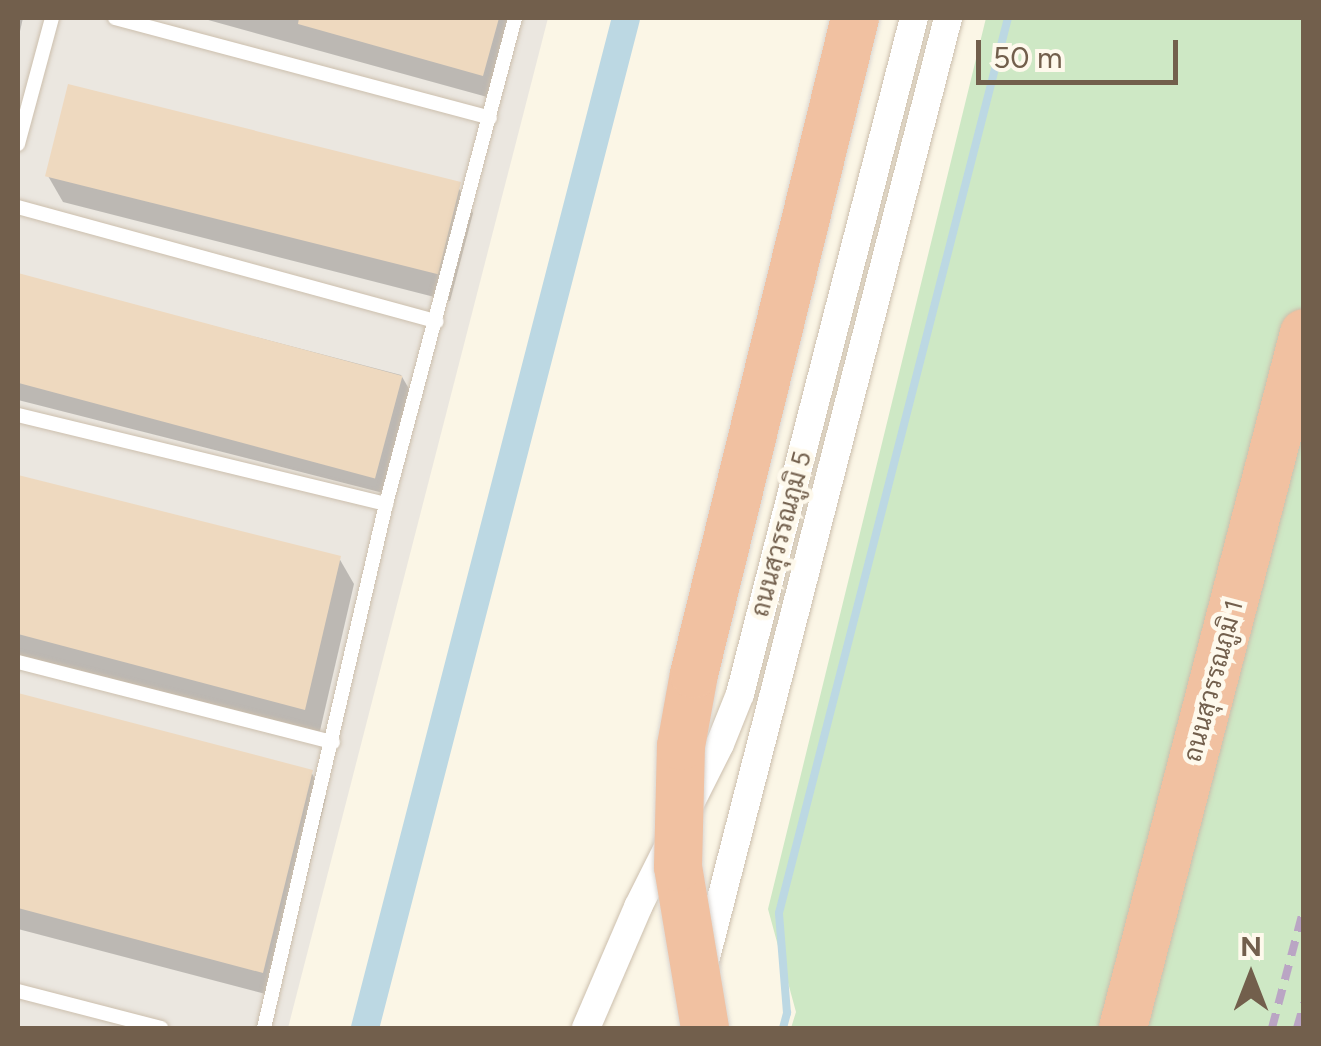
<!DOCTYPE html>
<meta charset="utf-8">
<style>
body{margin:0}
#map{position:relative;width:1321px;height:1046px;overflow:hidden;background:#fbf6e6;font-family:Figtree,Sarabun,sans-serif}
div>[style]{position:absolute}
[style*='--x']{left:calc(var(--x)*1px);top:calc(var(--y)*1px);width:calc(var(--w)*1px);rotate:calc(var(--a)*1deg)}
.industrial>*{inset:0;background:#ebe7e0}
.green>*{inset:0;background:#cee8c5}
.shadow>*{inset:0;background:#0003}
.stream>*{height:8px;margin:-4px;padding:0 4px;transform-origin:4px;border-radius:4px;background:#bcd8e3}
.canal>*{height:28px;margin:-14px;padding:0 14px;transform-origin:14px;border-radius:14px;background:#bcd8e3}
.building>*{inset:0;background:#eed9bf;transform-origin:0 0}
.roads{filter:drop-shadow(0 0 2px #ccbfad) drop-shadow(0 0 2px #ccbfad)}
.lane>*{height:14px;margin:-7px;padding:0 7px;transform-origin:7px;border-radius:7px;background:#fff}
.street>*{height:28px;margin:-14px;padding:0 14px;transform-origin:14px;border-radius:14px;background:#fff}
.highway>*{height:48px;margin:-24px;padding:0 24px;transform-origin:24px;border-radius:24px;background:#f1c1a1}
.rail>*{height:8px;margin-top:-4px;transform-origin:0;background:repeating-linear-gradient(90deg,#baa5c4 0 15px,transparent 0 25px)}
.bridges{filter:drop-shadow(0 0 2px #dad5d0) drop-shadow(0 0 2px #dad5d0)}
.highway-bridge>*{height:48px;margin:-24px;padding:0 24px;transform-origin:24px;border-radius:24px;background:#f1c1a1}
span{translate:-50% -50%;white-space:nowrap;text-align:center;line-height:1.15;-webkit-text-stroke:9px #fef9ec;paint-order:stroke}
.street-label{font-size:25px;color:#725f4c}
.frame{position:absolute;inset:0;border:20px solid #725f4c;pointer-events:none}
.north{position:absolute;left:1201px;top:926px;width:100px;height:100px;-webkit-text-stroke:8px #fef9ec;paint-order:stroke;rotate:0deg;font-size:28px;font-weight:700;line-height:40px;text-align:center;color:#725f4c}
.north::after{content:'';display:block;margin:auto;width:35px;height:45px;background:#725f4c;clip-path:polygon(50% 0,100% 100%,50% 72%,0 100%)}
.scale{position:absolute;left:976px;top:40px;width:202px;height:45px;box-sizing:border-box;border:5px solid #725f4c;border-top:0;padding-left:12px;font-size:30px;line-height:35px;white-space:nowrap;color:#725f4c;-webkit-text-stroke:8px #fef9ec;paint-order:stroke}
</style>
<div id="map">
<div class="industrial">
<i style="clip-path:polygon(18px 18px,548px 18px,288px 1028px,18px 1028px)"></i>
</div>
<div class="green">
<i style="clip-path:polygon(986px 18px,1303px 18px,1303px 1028px,791px 1028px,796px 1012px,768px 909px)"></i>
</div>
<div class="shadow">
<i style="clip-path:polygon(18px 18px,23px 18px,18px 40px)"></i>
<i style="clip-path:polygon(201px 18px,519px 18px,498px 100px)"></i>
<i style="clip-path:polygon(48px 176px,458px 187px,473px 213px,450px 301px,63px 202px)"></i>
<i style="clip-path:polygon(18px 275px,401px 375px,416px 401px,391px 495px,18px 400px)"></i>
<i style="clip-path:polygon(18px 478px,339px 558px,354px 584px,319px 735px,18px 655px)"></i>
<i style="clip-path:polygon(18px 695px,311px 772px,326px 798px,277px 997px,18px 929px)"></i>
</div>
<div class="stream">
<i style="--x:783;--y:1028;--w:16;--a:-75"></i>
<i style="--x:787;--y:1013;--w:100;--a:-94.6"></i>
<i style="--x:779;--y:913;--w:924;--a:-75.65"></i>
</div>
<div class="canal">
<i style="--x:365;--y:1028;--w:1043;--a:-75.51"></i>
</div>
<div class="building">
<i style="clip-path:polygon(299px 18px,499px 18px,483px 76px,298px 24px)"></i>
<i style="left:68px;top:84px;width:405px;height:95px;rotate:14deg"></i>
<i style="left:18px;top:273px;width:398px;height:106px;rotate:15deg"></i>
<i style="clip-path:polygon(18px 475px,341px 556px,305px 710px,18px 634px)"></i>
<i style="clip-path:polygon(18px 693px,313px 770px,263px 973px,18px 908px)"></i>
</div>
<div class="roads">
<div class="lane">
<i style="--x:115;--y:18;--w:388;--a:14.9"></i>
<i style="--x:18;--y:144;--w:131;--a:-74.9"></i>
<i style="--x:18;--y:207;--w:434;--a:15.3"></i>
<i style="--x:18;--y:415;--w:379;--a:13.6"></i>
<i style="--x:18;--y:662;--w:325;--a:14.3"></i>
<i style="--x:18;--y:991;--w:148;--a:14.5"></i>
<i style="--x:264;--y:1028;--w:538;--a:-76.89"></i>
<i style="--x:386;--y:504;--w:503;--a:-75.13"></i>
</div>
<div class="street">
<i style="--x:704;--y:965;--w:978;--a:-75.55"></i>
<i style="--x:586;--y:1028;--w:132;--a:-66.7"></i>
<i style="--x:638;--y:907;--w:182;--a:-63.3"></i>
<i style="--x:720;--y:744;--w:54;--a:-68.2"></i>
<i style="--x:740;--y:694;--w:698;--a:-75.57"></i>
</div>
<div class="highway">
<i style="--x:1123;--y:1028;--w:718;--a:-75.4"></i>
</div>
</div>
<div class="rail">
<i style="--x:1272;--y:1028;--w:124;--a:-75.1"></i>
<i style="--x:1297;--y:1028;--w:26;--a:-74"></i>
</div>
<div class="bridges">
<div class="highway-bridge">
<i style="--x:705;--y:1028;--w:163;--a:-99.5"></i>
<i style="--x:678;--y:867;--w:121;--a:-88.6"></i>
<i style="--x:681;--y:746;--w:73;--a:-79.8"></i>
<i style="--x:694;--y:674;--w:675;--a:-76.21"></i>
</div>
</div>
<div class="street-label">
<span style="left:781px;top:534px;rotate:-75deg">ถนนสุวรรณภูมิ 5</span>
<span style="left:1213px;top:681px;rotate:-75deg">ถนนสุวรรณภูมิ 1</span>
</div>
<div class="frame"></div>
<div class="north">N</div>
<div class="scale">50 m</div>
</div>
